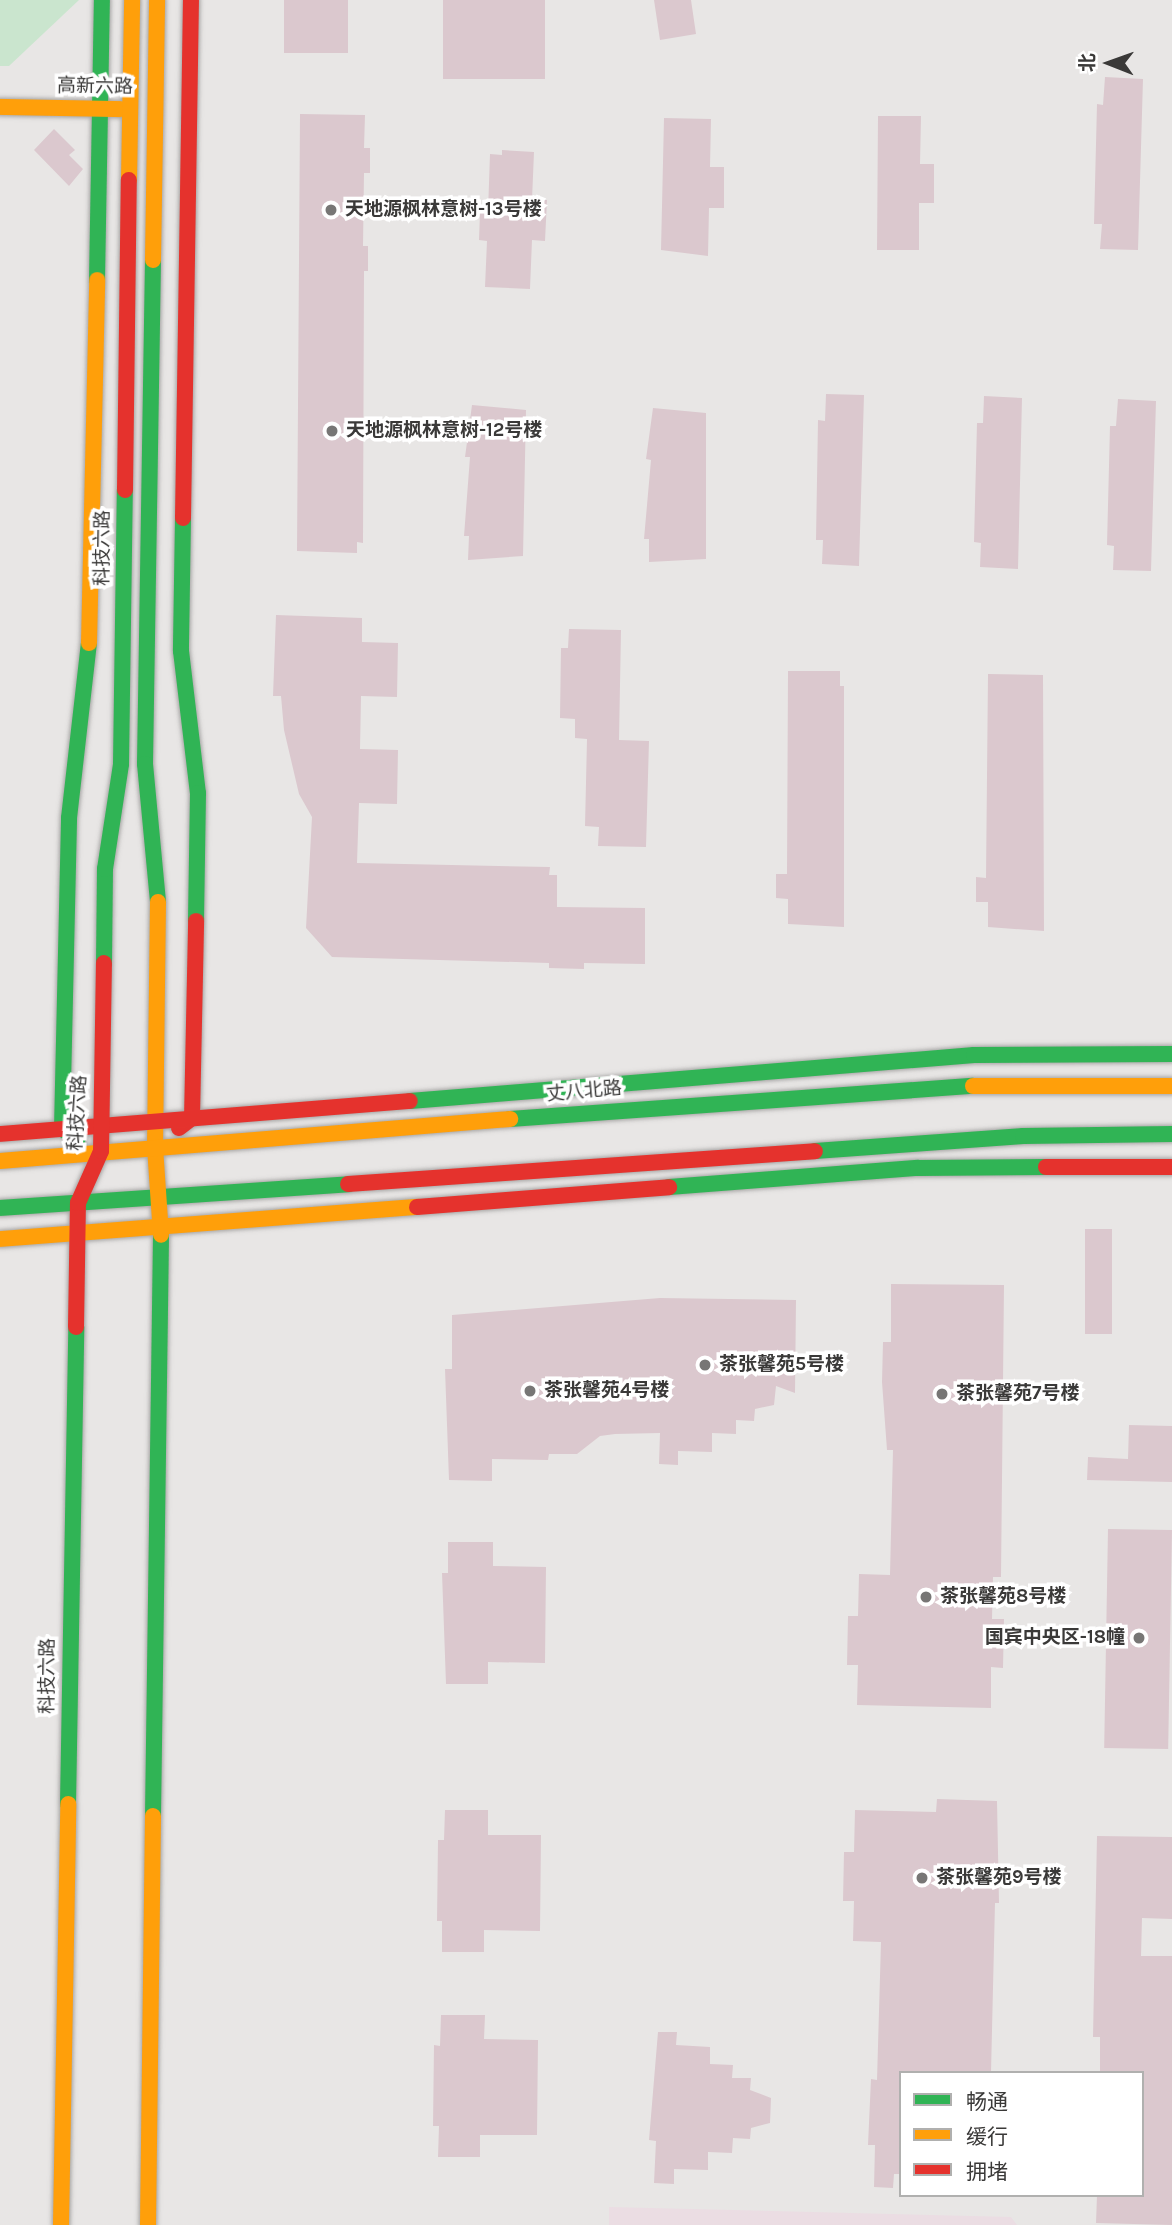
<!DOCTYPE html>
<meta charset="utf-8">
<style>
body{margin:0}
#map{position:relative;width:1172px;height:2225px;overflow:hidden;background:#e8e6e5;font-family:Karla,"Noto Sans SC",sans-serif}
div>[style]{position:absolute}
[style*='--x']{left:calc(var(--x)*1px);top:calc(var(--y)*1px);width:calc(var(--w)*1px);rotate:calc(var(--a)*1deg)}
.education>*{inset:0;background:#ebdde3}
.green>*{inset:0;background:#cae5ce}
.building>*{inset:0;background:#dbc8ce;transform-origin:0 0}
.roads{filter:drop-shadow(0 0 2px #a8a7a6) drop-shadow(0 0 2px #a8a7a6)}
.fast>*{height:16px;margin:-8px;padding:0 8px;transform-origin:8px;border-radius:8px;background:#30b455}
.slow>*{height:16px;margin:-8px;padding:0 8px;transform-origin:8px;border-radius:8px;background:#ff9f0a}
.jam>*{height:16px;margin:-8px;padding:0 8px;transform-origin:8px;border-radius:8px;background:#e5322d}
.dots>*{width:19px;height:19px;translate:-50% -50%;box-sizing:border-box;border:4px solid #fff;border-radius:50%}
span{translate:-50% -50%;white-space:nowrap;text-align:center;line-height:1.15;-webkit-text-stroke:7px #fff;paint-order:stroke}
.street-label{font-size:19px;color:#3a3938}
.poi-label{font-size:19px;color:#3a3938;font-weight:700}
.left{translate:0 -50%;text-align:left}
.right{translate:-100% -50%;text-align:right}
.legend{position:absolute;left:899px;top:2071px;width:245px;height:126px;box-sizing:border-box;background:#fff;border:2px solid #b0b0af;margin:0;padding:9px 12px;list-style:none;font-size:21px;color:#3a3938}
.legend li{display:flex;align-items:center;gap:14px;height:35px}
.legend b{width:35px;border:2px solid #b0b0af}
.north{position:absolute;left:1074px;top:28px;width:70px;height:70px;-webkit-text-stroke:5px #fff;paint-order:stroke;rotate:271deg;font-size:19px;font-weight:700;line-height:28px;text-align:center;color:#3a3938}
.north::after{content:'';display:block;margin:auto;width:24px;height:32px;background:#3a3938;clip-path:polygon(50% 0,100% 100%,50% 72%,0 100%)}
</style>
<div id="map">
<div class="education">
<i style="clip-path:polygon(609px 2207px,1011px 2217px,1017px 2225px,609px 2225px)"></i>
</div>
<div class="green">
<i style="clip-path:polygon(0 0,79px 0,9px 66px,0 66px)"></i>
</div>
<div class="building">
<i style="left:284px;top:0;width:64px;height:53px"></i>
<i style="left:443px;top:0;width:102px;height:79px"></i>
<i style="clip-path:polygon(654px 0,691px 0,696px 34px,660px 40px)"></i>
<i style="clip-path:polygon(1105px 77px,1143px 79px,1138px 250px,1100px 249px,1102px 224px,1094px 224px,1097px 104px,1103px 105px)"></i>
<i style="clip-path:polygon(300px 114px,365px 115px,364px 148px,370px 148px,370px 173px,364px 173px,363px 246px,368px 246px,368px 271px,364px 271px,363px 543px,357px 542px,357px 553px,297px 551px)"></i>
<i style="clip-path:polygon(878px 116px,921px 116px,920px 164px,934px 164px,934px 203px,919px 203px,919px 250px,877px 250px)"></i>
<i style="clip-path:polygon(664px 118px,711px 119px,710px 167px,724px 167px,724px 208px,709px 208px,708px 256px,661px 250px)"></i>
<i style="clip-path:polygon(54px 129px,75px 150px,69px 155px,83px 169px,69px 186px,34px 150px)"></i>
<i style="clip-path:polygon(502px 150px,534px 152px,532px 200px,547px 200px,545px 241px,532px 240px,530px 289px,485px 287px,487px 241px,479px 240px,480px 212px,488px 212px,490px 154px,502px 155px)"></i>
<i style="clip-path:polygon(826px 394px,864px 395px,859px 566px,822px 564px,823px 540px,816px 540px,818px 420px,825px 421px)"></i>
<i style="clip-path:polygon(984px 396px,1022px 398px,1018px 569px,980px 567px,981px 543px,974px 542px,977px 423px,983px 423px)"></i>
<i style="clip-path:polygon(1118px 399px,1156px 401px,1151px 571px,1113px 570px,1114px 546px,1107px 545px,1110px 426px,1116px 426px)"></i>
<i style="clip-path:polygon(472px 405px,526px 410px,523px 556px,468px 560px,469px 536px,464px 536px,470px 457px,465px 457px)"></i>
<i style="clip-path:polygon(653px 408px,706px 413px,706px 559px,649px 562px,649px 539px,644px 539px,651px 460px,646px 459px)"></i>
<i style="clip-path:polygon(276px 615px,362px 618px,362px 642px,398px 643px,397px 697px,361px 696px,360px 749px,398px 750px,397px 804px,359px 803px,357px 863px,550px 867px,549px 875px,557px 875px,557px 907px,645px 908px,645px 964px,584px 963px,584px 969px,549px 968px,549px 963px,332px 957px,306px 928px,312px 817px,299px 794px,284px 730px,281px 696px,273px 696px)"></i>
<i style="clip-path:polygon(569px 629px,621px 630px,619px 740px,649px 741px,646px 847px,598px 846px,599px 827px,585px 826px,587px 739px,575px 738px,575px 719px,560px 718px,561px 648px,568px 648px)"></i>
<i style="clip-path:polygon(788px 671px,840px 671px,840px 686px,844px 686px,844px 927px,788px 924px,788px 899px,776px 898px,776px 874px,787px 874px)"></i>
<i style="clip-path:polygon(988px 674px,1043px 675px,1044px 931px,988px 927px,988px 902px,976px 902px,976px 877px,986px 878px)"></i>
<i style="left:1085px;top:1229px;width:27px;height:105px"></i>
<i style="clip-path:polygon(891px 1284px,1004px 1285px,1001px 1577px,993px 1577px,992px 1619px,1004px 1619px,1003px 1668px,991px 1667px,991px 1708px,857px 1705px,858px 1665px,847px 1665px,848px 1616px,858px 1616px,859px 1574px,890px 1575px,893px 1450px,887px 1450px,882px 1382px,883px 1342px,891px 1342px)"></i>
<i style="clip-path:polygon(660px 1298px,796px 1300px,795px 1393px,776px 1386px,774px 1405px,755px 1409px,754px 1421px,736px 1420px,736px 1434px,712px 1433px,712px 1452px,678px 1451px,678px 1465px,659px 1464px,660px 1433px,615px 1434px,600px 1436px,577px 1454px,549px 1454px,548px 1460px,492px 1459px,492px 1481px,449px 1480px,445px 1369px,452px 1369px,452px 1315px)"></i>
<i style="clip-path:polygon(1129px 1425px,1172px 1426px,1172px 1482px,1087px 1480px,1088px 1457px,1128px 1459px)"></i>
<i style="left:1108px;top:1529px;width:64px;height:219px;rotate:1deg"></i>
<i style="clip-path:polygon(448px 1542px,493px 1542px,493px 1566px,546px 1567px,545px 1663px,488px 1662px,488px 1684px,446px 1684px,442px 1573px,448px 1573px)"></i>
<i style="clip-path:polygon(937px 1799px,997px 1801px,999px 1903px,995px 1903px,991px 2073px,901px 2073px,901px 2174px,894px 2174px,893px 2188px,874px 2187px,875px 2145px,868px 2145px,871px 2079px,877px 2080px,881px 1942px,853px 1941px,854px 1901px,843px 1901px,844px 1852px,854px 1852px,855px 1810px,936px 1812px)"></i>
<i style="clip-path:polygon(445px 1810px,488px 1810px,488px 1835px,541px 1835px,540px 1931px,484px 1930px,484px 1952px,442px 1952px,442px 1921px,437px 1921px,438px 1840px,444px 1840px)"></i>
<i style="clip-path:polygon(1097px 1836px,1172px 1837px,1172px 1919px,1142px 1918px,1141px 1956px,1172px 1956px,1172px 2225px,1096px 2223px,1097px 2195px,1142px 2195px,1142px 2073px,1100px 2073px,1100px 2037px,1093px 2037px)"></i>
<i style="clip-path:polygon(441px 2015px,485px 2015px,484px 2039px,538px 2040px,537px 2135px,480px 2135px,480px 2157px,438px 2157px,439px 2126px,433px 2126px,434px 2045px,440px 2046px)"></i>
<i style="clip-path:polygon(658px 2032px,677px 2032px,676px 2045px,710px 2047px,710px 2064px,733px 2065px,732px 2078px,751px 2078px,750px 2090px,771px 2098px,770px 2123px,751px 2128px,750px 2139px,733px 2138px,732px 2153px,708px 2152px,708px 2170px,674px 2169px,674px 2184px,654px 2183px,656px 2141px,649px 2140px)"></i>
</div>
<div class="roads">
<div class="fast">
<i style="--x:153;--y:260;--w:504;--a:90.91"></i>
<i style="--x:145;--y:764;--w:139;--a:84.6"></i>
<i style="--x:97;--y:280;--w:280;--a:-89"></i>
<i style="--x:183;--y:518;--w:133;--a:90.9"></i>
<i style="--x:181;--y:651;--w:143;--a:83.2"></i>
<i style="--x:198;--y:793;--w:128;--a:90.9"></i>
<i style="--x:104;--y:963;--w:94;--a:-89.4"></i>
<i style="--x:105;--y:869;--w:106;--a:-81.3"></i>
<i style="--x:121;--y:764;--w:274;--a:-89.2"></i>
<i style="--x:410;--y:1101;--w:566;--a:-4.66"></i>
<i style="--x:974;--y:1055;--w:198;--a:-0.3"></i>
<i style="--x:510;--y:1119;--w:464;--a:-4.1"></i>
<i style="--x:78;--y:1138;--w:18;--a:-151"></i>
<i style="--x:62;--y:1129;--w:311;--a:-88.7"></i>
<i style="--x:69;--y:818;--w:176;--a:-83.5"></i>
<i style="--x:815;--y:1151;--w:209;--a:-4.1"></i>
<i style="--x:1023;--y:1136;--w:149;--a:-0.8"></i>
<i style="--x:669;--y:1187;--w:250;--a:-4.4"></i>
<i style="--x:918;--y:1168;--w:128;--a:-0.4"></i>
<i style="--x:0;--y:1208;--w:349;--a:-3.9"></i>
<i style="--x:68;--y:1804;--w:477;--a:-89"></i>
<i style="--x:153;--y:1816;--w:581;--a:-89.21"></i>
</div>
<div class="slow">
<i style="--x:0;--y:107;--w:120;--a:1"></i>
<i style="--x:129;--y:180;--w:180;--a:-89"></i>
<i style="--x:153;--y:260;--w:260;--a:-89.1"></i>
<i style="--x:89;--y:643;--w:363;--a:-88.7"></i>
<i style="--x:158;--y:902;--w:245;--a:90.7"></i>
<i style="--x:155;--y:1147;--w:88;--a:86.1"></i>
<i style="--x:973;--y:1086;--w:199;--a:0"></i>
<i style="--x:0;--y:1161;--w:512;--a:-4.71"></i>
<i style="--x:0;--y:1239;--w:418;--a:-4.4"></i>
<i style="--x:61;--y:2225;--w:421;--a:-89"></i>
<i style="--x:148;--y:2225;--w:409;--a:-89.3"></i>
</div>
<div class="jam">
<i style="--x:125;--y:490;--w:310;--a:-89.3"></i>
<i style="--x:183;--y:518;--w:518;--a:-89.12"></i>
<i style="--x:179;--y:1128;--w:16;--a:-38"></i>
<i style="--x:192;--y:1118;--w:197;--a:-88.8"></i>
<i style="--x:0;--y:1134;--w:411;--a:-4.6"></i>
<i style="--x:1046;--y:1167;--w:126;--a:0"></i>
<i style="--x:348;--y:1184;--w:468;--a:-4"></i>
<i style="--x:417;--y:1207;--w:253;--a:-4.5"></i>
<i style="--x:76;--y:1327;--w:124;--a:-89.1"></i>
<i style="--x:78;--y:1203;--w:57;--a:-66.1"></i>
<i style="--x:101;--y:1151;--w:188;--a:-89.1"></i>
</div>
</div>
<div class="dots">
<i style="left:331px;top:210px;background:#777675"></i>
<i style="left:332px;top:431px;background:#777675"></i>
<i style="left:705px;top:1365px;background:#777675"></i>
<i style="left:530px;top:1391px;background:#777675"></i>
<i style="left:942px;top:1394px;background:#777675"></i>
<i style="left:926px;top:1597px;background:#777675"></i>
<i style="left:1139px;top:1638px;background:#777675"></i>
<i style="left:922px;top:1878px;background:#777675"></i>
</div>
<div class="street-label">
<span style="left:95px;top:87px;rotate:1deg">高新六路</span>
<span style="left:103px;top:548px;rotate:-89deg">科技六路</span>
<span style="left:584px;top:1092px;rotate:-5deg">丈八北路</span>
<span style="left:78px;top:1113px;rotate:-86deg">科技六路</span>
<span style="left:48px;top:1676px;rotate:-89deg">科技六路</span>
</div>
<div class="poi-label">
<span class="left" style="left:345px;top:210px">天地源枫林意树-13号楼</span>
<span class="left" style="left:346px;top:431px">天地源枫林意树-12号楼</span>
<span class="left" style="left:719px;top:1365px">茶张馨苑5号楼</span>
<span class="left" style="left:544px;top:1391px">茶张馨苑4号楼</span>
<span class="left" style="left:956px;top:1394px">茶张馨苑7号楼</span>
<span class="left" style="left:940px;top:1597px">茶张馨苑8号楼</span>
<span class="right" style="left:1125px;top:1638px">国宾中央区-18幢</span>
<span class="left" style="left:936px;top:1878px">茶张馨苑9号楼</span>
</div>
<ul class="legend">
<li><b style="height:9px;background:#30b455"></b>畅通</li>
<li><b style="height:9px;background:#ff9f0a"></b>缓行</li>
<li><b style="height:9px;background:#e5322d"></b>拥堵</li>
</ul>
<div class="north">北</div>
</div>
